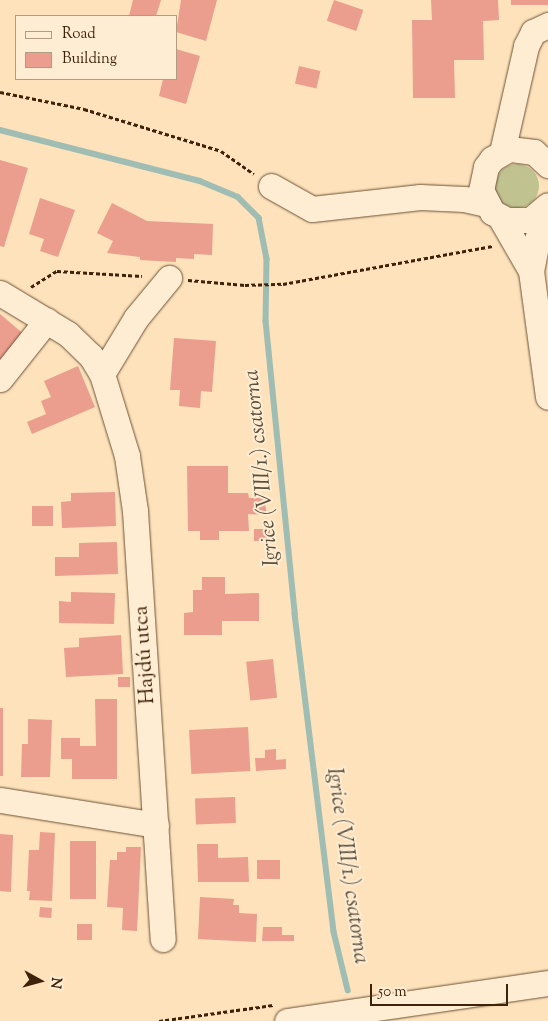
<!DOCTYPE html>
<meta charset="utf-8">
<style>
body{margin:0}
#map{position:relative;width:548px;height:1021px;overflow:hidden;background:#fde2bb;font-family:"Sorts Mill Goudy",serif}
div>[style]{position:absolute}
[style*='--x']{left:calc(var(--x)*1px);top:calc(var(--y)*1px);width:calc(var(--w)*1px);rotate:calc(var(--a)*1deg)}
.green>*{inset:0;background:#c0c390}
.round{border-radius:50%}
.stream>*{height:5.5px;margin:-2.75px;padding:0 2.75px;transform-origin:2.75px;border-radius:2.75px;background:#9fbdb3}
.building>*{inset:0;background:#eb9d8e;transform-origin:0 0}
.path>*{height:3px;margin-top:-1.5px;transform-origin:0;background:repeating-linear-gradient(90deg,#3e2209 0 4px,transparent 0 6.5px)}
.roads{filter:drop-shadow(0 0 1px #6e5236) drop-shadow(0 0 1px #6e5236)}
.minor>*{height:25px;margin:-12.5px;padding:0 12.5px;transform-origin:12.5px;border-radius:12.5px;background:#feecd3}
span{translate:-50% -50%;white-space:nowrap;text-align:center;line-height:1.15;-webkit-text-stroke:4px #feecd3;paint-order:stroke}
.street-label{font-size:21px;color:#3e2209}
.water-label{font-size:22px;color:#5b503c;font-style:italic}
.legend{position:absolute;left:15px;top:15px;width:162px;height:65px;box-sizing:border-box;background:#feecd3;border:1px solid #b19b82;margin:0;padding:6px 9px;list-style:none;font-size:15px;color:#3e2209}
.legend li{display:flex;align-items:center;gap:10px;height:25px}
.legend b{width:25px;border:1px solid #b19b82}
.north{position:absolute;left:15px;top:956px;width:50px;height:50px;-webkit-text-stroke:4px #feecd3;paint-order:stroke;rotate:97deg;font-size:14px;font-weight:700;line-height:20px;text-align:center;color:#3e2209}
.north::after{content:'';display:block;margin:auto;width:18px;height:22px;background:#3e2209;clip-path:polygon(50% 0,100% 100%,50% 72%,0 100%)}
.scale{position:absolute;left:370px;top:984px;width:138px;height:22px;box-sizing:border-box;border:2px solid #3e2209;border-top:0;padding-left:6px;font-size:15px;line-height:18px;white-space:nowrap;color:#3e2209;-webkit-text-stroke:4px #feecd3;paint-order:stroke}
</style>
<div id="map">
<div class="green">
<i class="round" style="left:495px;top:164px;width:44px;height:44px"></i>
</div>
<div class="stream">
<i style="--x:0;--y:130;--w:206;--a:14.3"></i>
<i style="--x:200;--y:181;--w:41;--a:22.8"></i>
<i style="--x:238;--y:197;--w:30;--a:45"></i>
<i style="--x:259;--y:218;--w:42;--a:79"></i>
<i style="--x:267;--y:259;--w:62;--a:90.9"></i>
<i style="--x:266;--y:321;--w:294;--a:84.3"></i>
<i style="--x:295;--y:614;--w:320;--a:83"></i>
<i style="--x:334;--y:932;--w:60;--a:76.4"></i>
</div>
<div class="building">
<i style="clip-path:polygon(133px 0,161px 0,156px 16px,129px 16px)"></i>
<i style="clip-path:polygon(181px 0,217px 0,206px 41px,176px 32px)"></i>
<i style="left:334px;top:0;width:31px;height:22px;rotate:19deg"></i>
<i style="clip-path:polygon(431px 0,498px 0,499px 20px,483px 21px,484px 60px,454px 60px,455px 98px,413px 98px,412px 20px,432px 20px)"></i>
<i style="left:511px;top:0;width:37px;height:5px"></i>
<i style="clip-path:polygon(176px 49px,200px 56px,186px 104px,159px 96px,163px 79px,176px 79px)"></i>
<i style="left:299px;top:66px;width:22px;height:18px;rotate:13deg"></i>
<i style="clip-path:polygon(0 160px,28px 168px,4px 247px,0 246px)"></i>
<i style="clip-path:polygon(40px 198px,75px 210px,58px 257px,40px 251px,44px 239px,29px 234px)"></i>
<i style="clip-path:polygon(112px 203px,147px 221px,213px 224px,212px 255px,194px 254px,194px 259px,176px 258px,176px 262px,140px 260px,140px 257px,107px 253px,113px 241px,97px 233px)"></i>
<i style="clip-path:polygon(0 314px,26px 336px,0 366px)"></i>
<i style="clip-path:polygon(174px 338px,216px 341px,212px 392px,201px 391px,200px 408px,179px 406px,180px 390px,170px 390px)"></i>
<i style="clip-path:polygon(78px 366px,95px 407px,32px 434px,27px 422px,46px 414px,41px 401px,51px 397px,44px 381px)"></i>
<i style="clip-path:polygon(187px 466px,228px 466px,228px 493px,248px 493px,249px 498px,264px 498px,267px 515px,248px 514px,249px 531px,219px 531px,219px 540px,200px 540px,200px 531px,188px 531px)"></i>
<i style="clip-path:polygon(115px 492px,116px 526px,62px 528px,61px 502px,71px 501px,71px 493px)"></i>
<i style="left:32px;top:506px;width:21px;height:20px"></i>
<i style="left:270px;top:529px;width:12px;height:16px;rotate:90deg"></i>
<i style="clip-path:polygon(117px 542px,118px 574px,55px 576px,55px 557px,79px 557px,79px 543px)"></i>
<i style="clip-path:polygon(202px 577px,225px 577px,225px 594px,259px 593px,259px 621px,222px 621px,222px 635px,184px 635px,184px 613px,193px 612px,193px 590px,202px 590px)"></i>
<i style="clip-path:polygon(71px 592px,115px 593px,114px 624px,59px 623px,59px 601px,71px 602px)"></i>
<i style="clip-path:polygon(121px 635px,123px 674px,66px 677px,64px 648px,79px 647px,79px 638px)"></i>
<i style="left:273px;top:659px;width:39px;height:27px;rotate:84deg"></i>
<i style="left:118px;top:677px;width:12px;height:10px"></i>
<i style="clip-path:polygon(95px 699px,117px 699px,117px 779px,72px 779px,72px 759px,61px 759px,61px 738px,80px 738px,80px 746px,96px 746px)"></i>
<i style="left:0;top:708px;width:3px;height:68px"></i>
<i style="clip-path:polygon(28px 719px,52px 720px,50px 777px,21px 777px,22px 744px,28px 744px)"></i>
<i style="left:248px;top:727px;width:44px;height:59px;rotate:87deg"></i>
<i style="clip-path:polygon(276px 749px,276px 760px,286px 759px,286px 769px,256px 771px,255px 758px,265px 758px,265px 750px)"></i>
<i style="left:235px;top:797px;width:26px;height:40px;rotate:88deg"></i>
<i style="clip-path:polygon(40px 832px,55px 833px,52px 901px,29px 900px,30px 891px,27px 891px,29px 850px,39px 850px)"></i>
<i style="clip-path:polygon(0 834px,13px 835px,11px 892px,0 891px)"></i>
<i style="left:70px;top:841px;width:26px;height:58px"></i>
<i style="clip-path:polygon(197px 844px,218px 844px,218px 858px,248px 857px,249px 882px,198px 882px)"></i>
<i style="clip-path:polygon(126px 847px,141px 847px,137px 931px,122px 930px,123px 908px,107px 907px,110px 860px,117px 860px,117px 852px,126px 852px)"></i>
<i style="left:280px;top:860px;width:19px;height:23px;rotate:90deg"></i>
<i style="clip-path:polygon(200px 897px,234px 899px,233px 905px,239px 905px,239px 913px,257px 914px,256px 942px,198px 939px)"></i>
<i style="left:40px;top:907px;width:12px;height:10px;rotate:5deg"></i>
<i style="left:77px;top:924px;width:15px;height:16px"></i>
<i style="clip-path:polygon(263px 927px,282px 927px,282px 935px,294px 935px,294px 941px,262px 941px)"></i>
</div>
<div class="path">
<i style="--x:0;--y:92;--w:86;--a:11.4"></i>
<i style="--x:84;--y:109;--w:143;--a:17"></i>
<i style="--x:221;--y:151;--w:40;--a:34.9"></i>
<i style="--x:188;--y:280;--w:57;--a:5"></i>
<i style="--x:245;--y:285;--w:38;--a:-2"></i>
<i style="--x:283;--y:284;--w:213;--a:-10.3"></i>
<i style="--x:31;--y:287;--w:31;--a:-32"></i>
<i style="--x:57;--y:271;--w:85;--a:3.4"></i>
<i style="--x:159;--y:1021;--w:115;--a:-8"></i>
</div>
<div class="roads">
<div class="minor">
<i style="--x:502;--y:152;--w:109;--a:-77.2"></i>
<i style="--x:526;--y:46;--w:16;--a:-63"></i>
<i style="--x:533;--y:32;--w:17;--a:-25"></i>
<i style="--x:548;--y:165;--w:19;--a:-137"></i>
<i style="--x:534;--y:152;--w:25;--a:-173"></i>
<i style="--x:509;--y:149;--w:20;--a:150"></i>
<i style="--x:492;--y:159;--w:10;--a:127"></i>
<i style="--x:486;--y:167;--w:24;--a:102"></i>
<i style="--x:481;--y:190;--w:25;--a:63"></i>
<i style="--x:492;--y:212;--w:17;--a:28"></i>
<i style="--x:507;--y:220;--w:23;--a:0"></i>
<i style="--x:530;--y:220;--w:23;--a:-40"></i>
<i style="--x:271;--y:186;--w:47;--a:29.3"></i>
<i style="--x:312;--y:209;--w:109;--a:-6.3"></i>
<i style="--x:420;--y:197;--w:44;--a:2.6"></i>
<i style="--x:464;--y:199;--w:23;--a:13"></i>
<i style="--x:543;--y:211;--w:61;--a:101.3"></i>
<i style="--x:531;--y:271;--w:127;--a:82.3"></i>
<i style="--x:500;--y:217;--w:62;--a:60.1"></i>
<i style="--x:0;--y:293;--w:79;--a:31.1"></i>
<i style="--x:68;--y:334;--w:32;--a:44"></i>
<i style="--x:91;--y:356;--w:21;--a:59"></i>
<i style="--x:102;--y:374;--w:86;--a:73"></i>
<i style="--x:127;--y:456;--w:56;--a:81.7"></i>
<i style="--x:135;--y:511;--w:429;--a:86.3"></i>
<i style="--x:102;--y:374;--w:66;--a:-58.7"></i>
<i style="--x:136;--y:318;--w:52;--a:-50.5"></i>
<i style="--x:0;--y:379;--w:75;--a:-51.5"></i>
<i style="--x:0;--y:800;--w:158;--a:9.1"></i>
<i style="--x:287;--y:1021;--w:264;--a:-8.3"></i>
</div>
</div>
<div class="street-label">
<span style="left:145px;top:655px;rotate:-94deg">Hajdú utca</span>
</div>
<div class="water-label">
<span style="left:263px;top:468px;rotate:-96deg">Igrice (VIII/1.) csatorna</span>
<span style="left:346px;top:866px;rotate:82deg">Igrice (VIII/1.) csatorna</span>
</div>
<ul class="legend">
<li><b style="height:6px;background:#feecd3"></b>Road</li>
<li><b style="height:14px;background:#eb9d8e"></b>Building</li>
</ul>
<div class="north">N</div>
<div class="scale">50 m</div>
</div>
